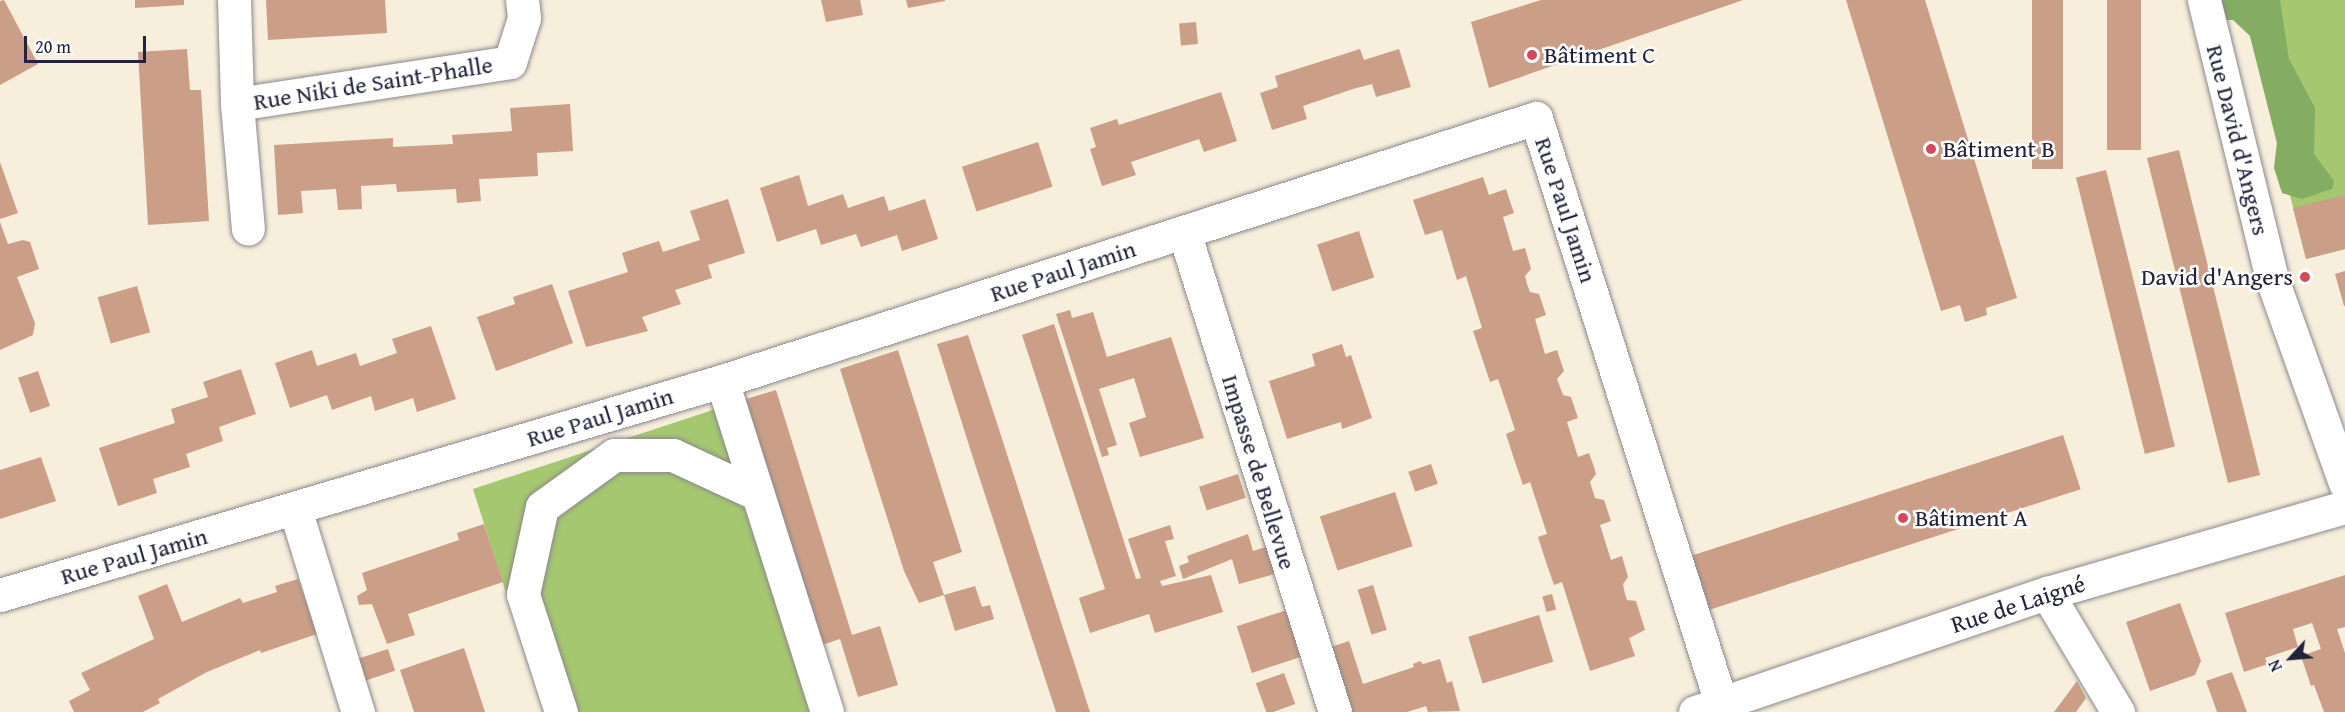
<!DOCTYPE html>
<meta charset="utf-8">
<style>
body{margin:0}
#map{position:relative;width:2345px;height:712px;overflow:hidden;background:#f7eedc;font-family:"Gentium Book Plus",serif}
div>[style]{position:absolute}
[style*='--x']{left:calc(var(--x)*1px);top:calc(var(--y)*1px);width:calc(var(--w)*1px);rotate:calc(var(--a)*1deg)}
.green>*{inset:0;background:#a5c770}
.forest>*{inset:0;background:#84ac62}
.building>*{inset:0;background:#cb9f87;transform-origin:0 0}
.roads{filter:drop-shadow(0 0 2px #8c888c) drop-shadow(0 0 2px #8c888c)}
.minor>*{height:33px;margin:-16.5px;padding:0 16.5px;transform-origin:16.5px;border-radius:16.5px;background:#fff}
.dots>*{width:16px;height:16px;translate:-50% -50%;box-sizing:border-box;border:3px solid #fff;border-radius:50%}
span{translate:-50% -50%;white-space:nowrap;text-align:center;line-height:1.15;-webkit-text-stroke:5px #fff;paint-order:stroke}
.poi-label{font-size:24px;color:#22223b}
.left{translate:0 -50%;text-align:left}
.right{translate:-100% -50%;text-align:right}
.street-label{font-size:24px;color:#22223b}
.north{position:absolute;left:2261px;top:628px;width:60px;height:60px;-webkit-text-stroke:4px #fff;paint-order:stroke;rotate:244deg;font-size:16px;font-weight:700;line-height:24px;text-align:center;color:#22223b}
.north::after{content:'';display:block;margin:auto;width:21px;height:27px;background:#22223b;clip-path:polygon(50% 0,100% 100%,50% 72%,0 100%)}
.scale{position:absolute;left:24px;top:36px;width:122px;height:27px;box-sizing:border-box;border:3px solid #22223b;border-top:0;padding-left:8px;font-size:18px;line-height:21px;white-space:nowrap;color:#22223b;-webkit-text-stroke:4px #fff;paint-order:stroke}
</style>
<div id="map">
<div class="green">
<i style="clip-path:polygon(2241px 0,2345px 0,2345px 249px,2306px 259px)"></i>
<i style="clip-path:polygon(746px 399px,843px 712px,544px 712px,473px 489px)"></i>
</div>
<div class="forest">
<i style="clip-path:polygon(2213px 0,2280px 0,2289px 59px,2315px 108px,2314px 154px,2334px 181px,2332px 189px,2302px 199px,2282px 193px,2274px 168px,2277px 142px,2250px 36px,2233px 20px,2222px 20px)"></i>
</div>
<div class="building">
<i style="clip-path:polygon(4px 0,38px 64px,0 85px,0 1px)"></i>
<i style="clip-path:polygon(135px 0,184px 0,184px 5px,135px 8px)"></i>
<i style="clip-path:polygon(266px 0,385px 0,387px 33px,268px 40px)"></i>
<i style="clip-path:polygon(821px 0,860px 0,863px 15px,826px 22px)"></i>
<i style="clip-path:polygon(906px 0,945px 0,945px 1px,908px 8px)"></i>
<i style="clip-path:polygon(1541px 0,1743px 0,1489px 88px,1471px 22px)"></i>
<i style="clip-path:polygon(1846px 0,1925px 0,2017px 298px,1986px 308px,1987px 315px,1965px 322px,1960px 305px,1941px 311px)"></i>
<i style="left:2032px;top:0;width:31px;height:169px"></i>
<i style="left:2107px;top:0;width:34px;height:150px"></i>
<i style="left:1196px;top:22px;width:22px;height:17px;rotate:85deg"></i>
<i style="clip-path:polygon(187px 49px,190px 90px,201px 90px,209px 221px,148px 225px,138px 52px)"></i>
<i style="clip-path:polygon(1360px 49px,1364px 60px,1399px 49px,1411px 87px,1376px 97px,1372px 84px,1353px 89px,1303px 106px,1307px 119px,1272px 130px,1260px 93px,1278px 87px,1275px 76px)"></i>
<i style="clip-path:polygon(1221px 92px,1237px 141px,1204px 152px,1199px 139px,1131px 162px,1136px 175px,1102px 186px,1090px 149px,1096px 147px,1090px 128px,1117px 119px,1119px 125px)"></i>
<i style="clip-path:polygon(570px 104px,573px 151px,537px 153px,538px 176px,479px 179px,481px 201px,457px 203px,456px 189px,397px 192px,396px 184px,361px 186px,362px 209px,338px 210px,336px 189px,301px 191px,303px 213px,278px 215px,274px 145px,393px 138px,393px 147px,453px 144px,452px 135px,512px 131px,510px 108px)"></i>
<i style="left:1038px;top:142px;width:47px;height:80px;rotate:72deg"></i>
<i style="left:2179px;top:150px;width:335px;height:33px;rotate:76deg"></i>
<i style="clip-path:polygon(0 162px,18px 213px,0 219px)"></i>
<i style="left:2106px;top:170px;width:285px;height:31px;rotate:76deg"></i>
<i style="clip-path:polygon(799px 175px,808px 206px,843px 194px,848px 208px,884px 196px,889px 211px,925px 199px,938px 239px,902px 251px,897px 235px,861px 247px,856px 234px,821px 245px,816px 229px,777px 242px,760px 188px)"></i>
<i style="clip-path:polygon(1483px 177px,1489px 195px,1506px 189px,1514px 213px,1503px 217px,1513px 251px,1525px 248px,1531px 269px,1525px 276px,1527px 284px,1530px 292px,1539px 294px,1546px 315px,1535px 319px,1545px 354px,1557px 350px,1564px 371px,1557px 379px,1563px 395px,1571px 397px,1578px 418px,1567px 422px,1578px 457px,1589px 453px,1594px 467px,1596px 474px,1590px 482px,1595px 498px,1604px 500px,1611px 521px,1600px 525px,1611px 560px,1622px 556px,1628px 577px,1623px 584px,1625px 594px,1627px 600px,1636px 601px,1645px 630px,1629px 638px,1635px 656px,1590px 671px,1562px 582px,1554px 585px,1546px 562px,1538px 537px,1547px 534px,1530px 482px,1523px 485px,1514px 459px,1506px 434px,1515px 430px,1498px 379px,1490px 382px,1473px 331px,1482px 328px,1466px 276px,1457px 280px,1442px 230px,1425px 235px,1413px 200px)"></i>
<i style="clip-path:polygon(2345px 195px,2345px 249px,2306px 259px,2293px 208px)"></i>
<i style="clip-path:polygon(728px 199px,745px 253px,708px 265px,712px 278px,675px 290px,681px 304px,642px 317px,648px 331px,586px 347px,568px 291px,628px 272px,622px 253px,659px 241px,663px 252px,700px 240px,690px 211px)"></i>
<i style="clip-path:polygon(0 222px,8px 244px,23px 240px,30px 242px,39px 269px,17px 277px,35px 323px,33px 335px,0 350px)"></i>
<i style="left:1359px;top:231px;width:49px;height:44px;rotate:72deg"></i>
<i style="clip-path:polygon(2345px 271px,2345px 306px,2344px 306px,2335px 274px)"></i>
<i style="clip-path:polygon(552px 284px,573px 343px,496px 371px,477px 317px,515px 304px,513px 297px)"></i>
<i style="left:137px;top:286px;width:48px;height:41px;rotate:74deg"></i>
<i style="clip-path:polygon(1070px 310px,1072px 318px,1093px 312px,1107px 357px,1171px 337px,1204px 438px,1140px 457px,1129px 423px,1146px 417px,1134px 378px,1099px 389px,1117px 445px,1107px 448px,1109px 455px,1102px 457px,1056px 314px)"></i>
<i style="clip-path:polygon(1054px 324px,1136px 579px,1141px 578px,1128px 539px,1170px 525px,1174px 539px,1165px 541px,1176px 576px,1160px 581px,1162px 586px,1211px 575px,1223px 612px,1155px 633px,1149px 614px,1090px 633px,1079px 598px,1105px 589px,1022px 335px)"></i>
<i style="clip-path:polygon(431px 326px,456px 399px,417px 412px,413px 398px,375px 411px,371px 396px,332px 410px,327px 395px,290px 408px,275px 363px,312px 350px,317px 366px,356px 353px,360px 366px,397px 353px,392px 339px)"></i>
<i style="clip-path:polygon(968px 335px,995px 417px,1090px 712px,1056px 712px,974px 461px,937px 344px)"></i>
<i style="clip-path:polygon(1342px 344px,1346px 357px,1351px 355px,1372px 418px,1342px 429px,1341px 422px,1287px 439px,1269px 381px,1315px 366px,1312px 354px)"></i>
<i style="clip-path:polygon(898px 350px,962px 552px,933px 562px,944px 595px,919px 603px,904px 571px,840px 369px)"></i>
<i style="clip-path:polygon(241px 369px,256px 414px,219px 427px,223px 441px,186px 454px,190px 467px,153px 479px,157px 493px,118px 506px,99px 448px,175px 423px,171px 409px,208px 397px,203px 382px)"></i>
<i style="left:38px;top:371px;width:37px;height:21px;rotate:71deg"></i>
<i style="clip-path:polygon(776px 390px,852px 635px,880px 626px,898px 685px,858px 697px,840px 639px,822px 645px,746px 399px)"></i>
<i style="left:2063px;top:435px;width:57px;height:390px;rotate:72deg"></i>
<i style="clip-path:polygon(41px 457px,56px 501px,0 519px,0 470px)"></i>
<i style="left:1431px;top:464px;width:21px;height:24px;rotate:71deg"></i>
<i style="left:1238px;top:474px;width:25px;height:41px;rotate:72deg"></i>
<i style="left:1395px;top:492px;width:57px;height:79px;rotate:72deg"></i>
<i style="clip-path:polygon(484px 524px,503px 582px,408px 614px,415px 635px,387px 644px,372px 604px,359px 605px,357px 596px,367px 590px,362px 573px,459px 540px,457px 533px)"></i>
<i style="clip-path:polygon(1248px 534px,1253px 551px,1269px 546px,1278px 573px,1239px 584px,1232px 559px,1183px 579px,1179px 566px,1189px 562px,1187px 556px)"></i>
<i style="clip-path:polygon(2345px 575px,2345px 627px,2337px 629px,2345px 653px,2345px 712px,2324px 712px,2314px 685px,2311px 686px,2301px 656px,2321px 649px,2312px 623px,2293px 629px,2298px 647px,2265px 658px,2268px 664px,2244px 672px,2225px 613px)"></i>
<i style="clip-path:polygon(298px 579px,317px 634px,261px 653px,260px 650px,207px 672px,158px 699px,160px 703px,143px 712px,74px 712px,69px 701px,90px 690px,81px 673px,154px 639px,138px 596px,167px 584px,182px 622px,240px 598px,243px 603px,277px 592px,275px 586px)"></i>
<i style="left:1373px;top:585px;width:47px;height:16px;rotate:73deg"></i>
<i style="clip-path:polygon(975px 586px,982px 607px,990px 605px,994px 619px,955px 631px,944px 595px)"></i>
<i style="left:1552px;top:594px;width:16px;height:10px;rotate:75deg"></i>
<i style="clip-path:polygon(2180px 603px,2201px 661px,2195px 675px,2150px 691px,2126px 622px)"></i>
<i style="left:1290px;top:609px;width:49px;height:56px;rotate:72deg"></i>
<i style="left:1539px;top:615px;width:49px;height:74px;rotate:73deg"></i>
<i style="clip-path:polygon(1349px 641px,1363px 684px,1414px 667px,1413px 664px,1420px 661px,1423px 664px,1440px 659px,1447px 683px,1452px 681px,1460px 711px,1428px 712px,1426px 706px,1407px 712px,1342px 712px,1322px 650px)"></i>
<i style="clip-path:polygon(464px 648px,485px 712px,414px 712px,400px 670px)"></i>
<i style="left:388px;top:649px;width:23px;height:35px;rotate:72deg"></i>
<i style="clip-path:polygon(2232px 672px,2247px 712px,2217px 712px,2206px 681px)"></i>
<i style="left:1284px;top:673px;width:33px;height:30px;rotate:70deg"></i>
<i style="clip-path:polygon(2077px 681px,2086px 698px,2076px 712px,2054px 712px)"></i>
</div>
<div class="roads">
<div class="minor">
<i style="--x:234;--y:0;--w:104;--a:88.3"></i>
<i style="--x:237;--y:104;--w:125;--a:85"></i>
<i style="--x:2204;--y:0;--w:287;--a:76.3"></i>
<i style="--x:2272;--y:279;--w:217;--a:70.3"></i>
<i style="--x:237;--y:104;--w:276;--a:-8.7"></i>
<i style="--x:510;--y:62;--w:46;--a:-72.3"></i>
<i style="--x:524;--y:18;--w:18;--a:-96"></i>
<i style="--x:1184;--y:232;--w:503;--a:72.54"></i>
<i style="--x:722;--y:381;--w:347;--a:72.4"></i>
<i style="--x:295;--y:509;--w:213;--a:72.8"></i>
<i style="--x:2047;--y:593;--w:139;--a:59.2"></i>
<i style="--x:0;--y:595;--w:753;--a:-16.51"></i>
<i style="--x:722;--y:381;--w:855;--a:-17.91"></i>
<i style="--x:1536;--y:118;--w:614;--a:72.45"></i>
<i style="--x:561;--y:712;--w:124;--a:-107.9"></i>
<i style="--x:523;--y:594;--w:89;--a:-77.7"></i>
<i style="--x:542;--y:507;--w:89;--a:-35.8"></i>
<i style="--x:614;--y:455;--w:59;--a:0"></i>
<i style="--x:673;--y:455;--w:93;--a:24.9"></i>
<i style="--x:1695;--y:712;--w:372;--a:-18.7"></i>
<i style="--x:2047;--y:593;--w:310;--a:-16.1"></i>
</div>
</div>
<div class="dots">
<i style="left:1532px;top:55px;background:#d1495b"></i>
<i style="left:1931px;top:149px;background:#d1495b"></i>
<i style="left:2305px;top:277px;background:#d1495b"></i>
<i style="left:1903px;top:518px;background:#d1495b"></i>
</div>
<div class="poi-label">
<span class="left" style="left:1544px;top:55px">Bâtiment C</span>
<span class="left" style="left:1943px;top:149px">Bâtiment B</span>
<span class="right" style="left:2293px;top:277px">David d'Angers</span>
<span class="left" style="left:1915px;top:518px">Bâtiment A</span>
</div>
<div class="street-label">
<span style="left:373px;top:83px;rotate:-9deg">Rue Niki de Saint-Phalle</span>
<span style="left:2238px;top:140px;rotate:76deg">Rue David d'Angers</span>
<span style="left:1566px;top:210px;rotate:72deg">Rue Paul Jamin</span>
<span style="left:1063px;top:271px;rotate:-18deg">Rue Paul Jamin</span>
<span style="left:600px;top:417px;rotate:-17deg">Rue Paul Jamin</span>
<span style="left:1259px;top:472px;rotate:73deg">Impasse de Bellevue</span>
<span style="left:134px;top:556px;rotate:-16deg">Rue Paul Jamin</span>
<span style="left:2018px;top:604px;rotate:-18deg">Rue de Laigné</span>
</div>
<div class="north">N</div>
<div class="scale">20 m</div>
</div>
